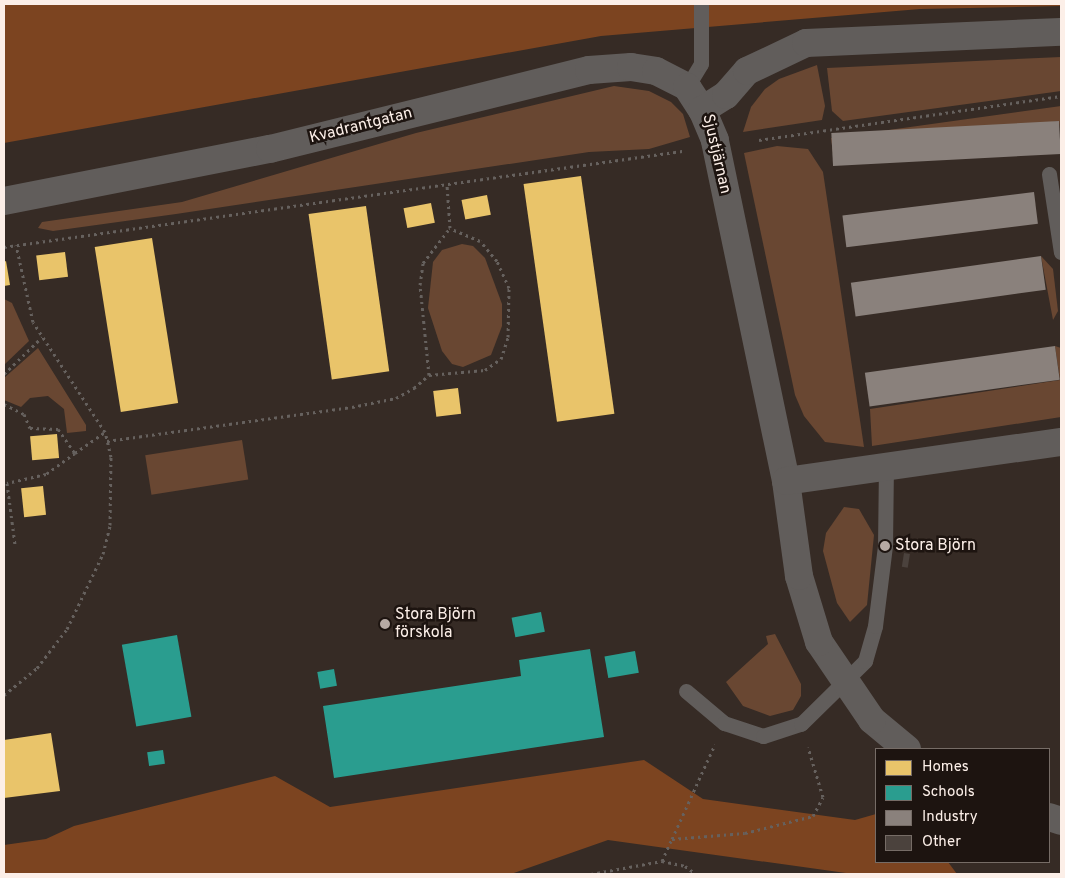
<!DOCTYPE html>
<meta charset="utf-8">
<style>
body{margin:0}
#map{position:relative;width:1065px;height:878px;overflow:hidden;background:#362b25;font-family:Overpass,sans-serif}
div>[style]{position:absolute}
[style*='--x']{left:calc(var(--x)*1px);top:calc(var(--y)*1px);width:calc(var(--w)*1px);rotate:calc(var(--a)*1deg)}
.green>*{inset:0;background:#694732;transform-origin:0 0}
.forest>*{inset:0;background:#7c4420}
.homes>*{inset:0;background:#e9c46a;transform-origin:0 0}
.schools>*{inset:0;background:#2a9d8f;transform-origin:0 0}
.industry>*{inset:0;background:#8a817c;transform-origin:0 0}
.building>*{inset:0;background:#4b423d;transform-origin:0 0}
.path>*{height:3px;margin-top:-1.5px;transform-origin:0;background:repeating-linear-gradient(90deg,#66615e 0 2.5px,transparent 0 6.5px)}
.service>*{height:15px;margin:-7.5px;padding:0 7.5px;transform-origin:7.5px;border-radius:7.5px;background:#615d5b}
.minor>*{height:28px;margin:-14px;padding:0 14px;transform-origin:14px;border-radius:14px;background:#615d5b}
.dots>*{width:14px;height:14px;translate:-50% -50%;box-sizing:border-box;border:2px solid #1d1410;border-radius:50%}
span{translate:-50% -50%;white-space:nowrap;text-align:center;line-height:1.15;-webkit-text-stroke:5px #1d1410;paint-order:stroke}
.street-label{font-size:16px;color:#fcefe8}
.poi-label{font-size:16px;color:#fcefe8}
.left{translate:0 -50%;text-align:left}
.frame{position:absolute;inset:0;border:5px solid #fcefe8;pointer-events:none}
.legend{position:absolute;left:875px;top:748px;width:175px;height:115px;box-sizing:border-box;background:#1d1410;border:1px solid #766c66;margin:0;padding:6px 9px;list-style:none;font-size:15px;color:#fcefe8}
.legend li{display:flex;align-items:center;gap:10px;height:25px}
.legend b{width:25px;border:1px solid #766c66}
</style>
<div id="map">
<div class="green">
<i style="clip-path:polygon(1061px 57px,1061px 91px,843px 121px,832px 111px,827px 68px)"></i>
<i style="clip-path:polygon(817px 65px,825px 106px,822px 120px,743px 132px,751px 107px,765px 89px,779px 79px)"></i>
<i style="clip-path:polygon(614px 86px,649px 91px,671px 102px,683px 114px,690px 137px,649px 149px,589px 152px,176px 214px,53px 231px,38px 228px,42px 222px,182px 202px,416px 133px)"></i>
<i style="clip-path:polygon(1061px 106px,1061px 134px,1059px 121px,833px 153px,831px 138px)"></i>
<i style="clip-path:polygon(777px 146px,808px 149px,823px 172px,864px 447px,825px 442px,804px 416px,795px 395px,744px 153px)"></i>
<i style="clip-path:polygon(462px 244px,473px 246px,485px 258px,502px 304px,502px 326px,491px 355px,463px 367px,452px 364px,442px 351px,428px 308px,433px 262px,442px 250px)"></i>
<i style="clip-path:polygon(1041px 256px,1053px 269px,1058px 311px,1053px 320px)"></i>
<i style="clip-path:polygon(4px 299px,12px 303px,29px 341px,4px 365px)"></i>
<i style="clip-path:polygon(1055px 346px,1061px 348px,1061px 417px,872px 446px,870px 409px,1060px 380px)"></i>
<i style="clip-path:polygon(38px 348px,86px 425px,86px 431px,67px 433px,64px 409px,48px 396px,30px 398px,21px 407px,4px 400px,4px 378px)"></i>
<i style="left:242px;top:440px;width:40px;height:98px;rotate:81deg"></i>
<i style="clip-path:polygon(844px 507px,859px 509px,874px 535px,867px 605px,850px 622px,837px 603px,823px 551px,826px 533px)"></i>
<i style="clip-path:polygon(775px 634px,801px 684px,801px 696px,793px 710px,770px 716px,743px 706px,726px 682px,768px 644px,766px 636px)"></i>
</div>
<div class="forest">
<i style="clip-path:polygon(4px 4px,1061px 4px,1061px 6px,920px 9px,601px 36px,4px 143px)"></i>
<i style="clip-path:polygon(644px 760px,703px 799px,855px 820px,876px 814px,876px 862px,948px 862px,957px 874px,853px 874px,608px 840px,511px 874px,4px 874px,4px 845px,46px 839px,74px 826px,275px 776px,330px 807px)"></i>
</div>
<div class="homes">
<i style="left:581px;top:176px;width:240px;height:58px;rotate:82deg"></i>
<i style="left:487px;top:195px;width:20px;height:26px;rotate:79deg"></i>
<i style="left:431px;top:203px;width:20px;height:28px;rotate:79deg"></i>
<i style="left:366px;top:206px;width:167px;height:58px;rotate:82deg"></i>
<i style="left:152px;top:238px;width:167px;height:58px;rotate:81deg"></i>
<i style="left:65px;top:252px;width:25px;height:29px;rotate:83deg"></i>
<i style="clip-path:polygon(6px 261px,10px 285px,4px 286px,4px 262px)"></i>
<i style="left:458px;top:388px;width:26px;height:25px;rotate:83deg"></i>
<i style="left:57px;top:434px;width:24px;height:27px;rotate:85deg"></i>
<i style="left:43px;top:486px;width:29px;height:22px;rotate:84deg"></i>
<i style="clip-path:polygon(51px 733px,60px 791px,4px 798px,4px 740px)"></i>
</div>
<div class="schools">
<i style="left:541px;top:612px;width:20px;height:30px;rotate:79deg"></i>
<i style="left:177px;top:635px;width:83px;height:56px;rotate:80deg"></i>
<i style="clip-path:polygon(590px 649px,604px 737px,334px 778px,323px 706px,521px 676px,519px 660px)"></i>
<i style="left:635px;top:651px;width:22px;height:31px;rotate:80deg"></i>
<i style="left:334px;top:669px;width:17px;height:17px;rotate:80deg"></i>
<i style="left:163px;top:750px;width:14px;height:16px;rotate:82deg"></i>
</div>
<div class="industry">
<i style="left:1059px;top:121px;width:33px;height:228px;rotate:87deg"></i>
<i style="left:1034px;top:192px;width:32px;height:193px;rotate:83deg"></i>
<i style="left:1041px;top:256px;width:34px;height:192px;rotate:82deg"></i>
<i style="left:1055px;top:346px;width:34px;height:192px;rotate:82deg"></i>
</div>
<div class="building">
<i style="left:904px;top:553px;width:6px;height:14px;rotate:9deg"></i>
</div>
<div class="path">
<i style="--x:759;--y:140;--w:305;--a:-8.3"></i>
<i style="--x:4;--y:247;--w:685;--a:-8.06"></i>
<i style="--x:4;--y:374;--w:53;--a:-44.2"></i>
<i style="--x:429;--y:375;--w:56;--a:-5.1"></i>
<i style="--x:485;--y:370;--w:19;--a:-35"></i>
<i style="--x:501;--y:359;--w:23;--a:-72"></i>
<i style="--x:508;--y:337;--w:49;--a:-88.8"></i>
<i style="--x:509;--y:288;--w:30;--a:-114"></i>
<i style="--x:497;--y:261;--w:26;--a:-130"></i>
<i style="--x:480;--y:241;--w:33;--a:-157"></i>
<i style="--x:4;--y:404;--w:22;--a:27"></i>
<i style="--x:24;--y:414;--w:15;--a:67"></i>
<i style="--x:30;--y:428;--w:28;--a:2"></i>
<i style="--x:58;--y:429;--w:29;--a:55"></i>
<i style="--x:75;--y:453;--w:36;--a:144"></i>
<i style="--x:46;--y:474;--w:40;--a:167"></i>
<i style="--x:7;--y:483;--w:63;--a:82.6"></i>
<i style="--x:107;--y:441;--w:247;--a:-7.9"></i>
<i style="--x:352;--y:407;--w:45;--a:-11.6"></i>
<i style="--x:396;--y:398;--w:21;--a:-29"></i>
<i style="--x:414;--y:388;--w:20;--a:-41"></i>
<i style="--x:429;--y:375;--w:90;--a:-95.7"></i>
<i style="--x:420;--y:285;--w:22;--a:-82"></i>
<i style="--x:423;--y:263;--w:44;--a:-52.4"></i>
<i style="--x:450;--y:228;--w:43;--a:-94"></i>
<i style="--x:75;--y:453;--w:37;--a:-35"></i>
<i style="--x:4;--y:695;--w:43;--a:-39.3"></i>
<i style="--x:37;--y:668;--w:49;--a:-52.4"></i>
<i style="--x:67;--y:629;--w:83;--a:-64.4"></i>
<i style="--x:103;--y:554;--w:30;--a:-76"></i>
<i style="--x:110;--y:525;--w:68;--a:-89.2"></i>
<i style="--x:111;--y:457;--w:26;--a:-103"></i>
<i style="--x:105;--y:432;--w:131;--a:-123.2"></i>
<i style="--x:33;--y:322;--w:79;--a:-102.4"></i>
<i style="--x:672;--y:839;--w:104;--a:-65.6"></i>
<i style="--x:662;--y:861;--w:24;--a:-66"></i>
<i style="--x:672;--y:839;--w:73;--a:-4.7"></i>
<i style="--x:745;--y:833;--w:70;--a:-14"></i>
<i style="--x:813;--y:816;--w:21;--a:-62"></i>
<i style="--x:823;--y:797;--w:52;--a:-106.7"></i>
<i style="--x:591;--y:874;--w:72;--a:-10.4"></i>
<i style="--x:662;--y:861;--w:24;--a:12"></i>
<i style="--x:685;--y:866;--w:14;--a:36"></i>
</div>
<div class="service">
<i style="--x:687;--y:87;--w:27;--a:-59"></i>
<i style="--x:701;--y:64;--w:60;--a:-90"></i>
<i style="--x:1049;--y:174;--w:79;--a:81.3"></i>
<i style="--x:686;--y:691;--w:50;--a:40.1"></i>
<i style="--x:724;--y:723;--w:41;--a:18.4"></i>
<i style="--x:763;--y:736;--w:40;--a:-18"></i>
<i style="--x:801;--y:724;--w:90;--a:-44.5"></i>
<i style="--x:865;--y:661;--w:36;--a:-74"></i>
<i style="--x:875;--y:626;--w:81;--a:-82.9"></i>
<i style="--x:885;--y:546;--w:79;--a:-89.3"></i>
</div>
<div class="minor">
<i style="--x:4;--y:201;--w:271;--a:-11.1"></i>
<i style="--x:270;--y:149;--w:329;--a:-13.9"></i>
<i style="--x:589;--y:70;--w:42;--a:-4.1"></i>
<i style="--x:631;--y:67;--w:25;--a:9"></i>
<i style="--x:656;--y:71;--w:35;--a:27"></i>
<i style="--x:687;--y:87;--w:27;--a:57"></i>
<i style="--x:786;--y:481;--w:348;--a:-101.8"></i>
<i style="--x:715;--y:140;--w:33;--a:-113"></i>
<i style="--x:702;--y:110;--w:28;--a:-32"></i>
<i style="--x:726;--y:95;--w:32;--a:-49"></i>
<i style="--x:747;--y:71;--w:65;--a:-25.4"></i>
<i style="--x:806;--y:43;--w:255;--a:-2.5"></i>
<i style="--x:907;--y:749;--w:45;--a:-140.4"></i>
<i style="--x:872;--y:720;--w:94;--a:-124.2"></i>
<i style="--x:819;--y:642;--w:69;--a:-106.9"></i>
<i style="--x:799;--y:576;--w:96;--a:-97.8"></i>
<i style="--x:786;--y:481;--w:278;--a:-8.1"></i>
<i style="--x:1049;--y:817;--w:13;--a:18"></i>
</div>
<div class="dots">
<i style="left:885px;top:546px;background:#b7aaa4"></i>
<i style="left:385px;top:624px;background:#b7aaa4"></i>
</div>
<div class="street-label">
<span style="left:361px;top:126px;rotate:-14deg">Kvadrantgatan</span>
<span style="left:716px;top:154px;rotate:77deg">Sjustjärnan</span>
</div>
<div class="poi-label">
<span class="left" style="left:895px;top:546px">Stora Björn</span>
<span class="left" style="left:395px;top:624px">Stora Björn<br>förskola</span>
</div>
<div class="frame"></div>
<ul class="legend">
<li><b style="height:14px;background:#e9c46a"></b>Homes</li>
<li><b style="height:14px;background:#2a9d8f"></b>Schools</li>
<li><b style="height:14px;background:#8a817c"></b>Industry</li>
<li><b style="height:14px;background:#4b423d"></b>Other</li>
</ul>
</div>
